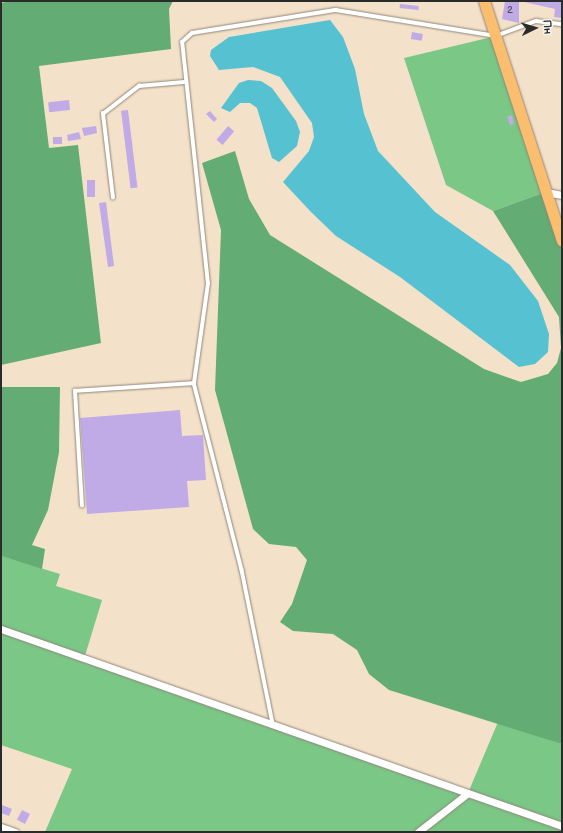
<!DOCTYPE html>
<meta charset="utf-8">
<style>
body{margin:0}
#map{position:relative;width:563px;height:833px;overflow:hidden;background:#f4e1c9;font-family:"Balsamiq Sans",sans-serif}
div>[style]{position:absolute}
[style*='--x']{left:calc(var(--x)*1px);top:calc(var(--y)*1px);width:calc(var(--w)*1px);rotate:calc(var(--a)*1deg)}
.green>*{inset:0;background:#7ac786}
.forest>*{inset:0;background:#63ac73}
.water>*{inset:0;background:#56c1d0}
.building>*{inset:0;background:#c1abe6;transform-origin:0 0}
.roads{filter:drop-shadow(0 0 1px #90867a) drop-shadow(0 0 1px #90867a)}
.service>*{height:3.5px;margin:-1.75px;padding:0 1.75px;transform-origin:1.75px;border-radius:1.75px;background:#fff}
.minor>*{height:7px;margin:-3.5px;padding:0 3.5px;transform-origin:3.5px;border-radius:3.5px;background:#fff}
.primary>*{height:11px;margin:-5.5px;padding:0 5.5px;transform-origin:5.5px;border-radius:5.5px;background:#fabe6e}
span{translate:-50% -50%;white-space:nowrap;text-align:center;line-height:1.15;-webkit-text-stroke:3.5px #f6f6f2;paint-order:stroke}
.number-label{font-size:10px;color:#504b5a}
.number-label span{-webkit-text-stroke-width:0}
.frame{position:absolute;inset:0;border:2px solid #2b2b2b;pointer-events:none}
.north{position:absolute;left:515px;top:8px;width:40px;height:40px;-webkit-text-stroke:3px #f6f6f2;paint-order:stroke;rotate:85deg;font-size:11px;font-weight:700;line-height:16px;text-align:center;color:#2b2b2b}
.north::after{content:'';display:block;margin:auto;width:14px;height:18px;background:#2b2b2b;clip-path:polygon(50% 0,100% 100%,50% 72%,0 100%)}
</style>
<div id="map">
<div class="green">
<i style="clip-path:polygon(496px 36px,546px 192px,493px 211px,446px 185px,404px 58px)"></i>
<i style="clip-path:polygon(1px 556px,60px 574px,56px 586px,102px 600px,84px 659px,468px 793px,498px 722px,562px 744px,562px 832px,45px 832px,72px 769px,1px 745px)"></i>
</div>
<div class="forest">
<i style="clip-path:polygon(10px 1px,173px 1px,169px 9px,171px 49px,39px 66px,49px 148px,78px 145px,101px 343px,1px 365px,1px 3px)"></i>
<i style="clip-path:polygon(235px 151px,249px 199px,270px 235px,484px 369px,521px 382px,548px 374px,557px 363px,561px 348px,559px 317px,493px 211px,546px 192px,562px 241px,562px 744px,389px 690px,369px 674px,357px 650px,333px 634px,293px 631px,280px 622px,292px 604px,307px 560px,296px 547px,269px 544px,253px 529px,215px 390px,221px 230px,202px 163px)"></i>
<i style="clip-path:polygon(1px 387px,60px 387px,59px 452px,48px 510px,32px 545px,45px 549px,42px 569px,1px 556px)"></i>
</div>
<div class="water">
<i style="clip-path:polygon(330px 20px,343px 37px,355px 69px,364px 114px,378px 151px,435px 212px,510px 265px,538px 301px,549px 334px,548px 352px,535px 364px,519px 367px,400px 277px,336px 236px,311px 212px,283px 182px,309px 151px,314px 137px,312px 123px,280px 77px,253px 67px,219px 70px,210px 56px,211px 50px,229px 37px)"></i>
<i style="clip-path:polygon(248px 80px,261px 81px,272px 88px,296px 121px,300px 132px,297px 146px,279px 162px,272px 158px,257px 108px,250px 103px,240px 103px,230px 112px,221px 108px,239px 83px)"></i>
</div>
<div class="building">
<i style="clip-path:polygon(505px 1px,519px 1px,519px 23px,502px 19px)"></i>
<i style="clip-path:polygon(520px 1px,562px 1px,562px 18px,554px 17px,555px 9px)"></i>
<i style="left:400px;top:4px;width:19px;height:4px;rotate:6deg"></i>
<i style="left:412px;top:32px;width:11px;height:7px;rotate:10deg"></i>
<i style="left:69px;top:100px;width:10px;height:21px;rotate:84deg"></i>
<i style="left:128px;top:110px;width:78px;height:7px;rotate:83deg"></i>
<i style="clip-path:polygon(210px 111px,217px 119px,214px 122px,206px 114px)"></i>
<i style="clip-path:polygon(512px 115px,514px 124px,510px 125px,507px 117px)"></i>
<i style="clip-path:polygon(96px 126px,97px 133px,84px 136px,82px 128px)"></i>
<i style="left:228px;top:126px;width:8px;height:18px;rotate:40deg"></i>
<i style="clip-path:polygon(79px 132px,81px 139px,68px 141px,67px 135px)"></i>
<i style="left:53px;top:137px;width:9px;height:7px"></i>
<i style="left:87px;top:180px;width:8px;height:17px"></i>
<i style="clip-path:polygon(106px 202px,114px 266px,108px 267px,99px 203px)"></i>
<i style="clip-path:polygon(180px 410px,182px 436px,203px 435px,206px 480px,187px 481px,189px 507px,87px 514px,80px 418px)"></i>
<i style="clip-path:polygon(2px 805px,12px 809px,9px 816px,1px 813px)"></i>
<i style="left:22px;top:810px;width:9px;height:11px;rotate:27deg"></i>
</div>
<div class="roads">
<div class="service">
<i style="--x:113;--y:198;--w:85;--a:-96.8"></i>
<i style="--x:103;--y:114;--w:46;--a:-37.9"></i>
<i style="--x:139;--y:86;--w:45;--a:-5.1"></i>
<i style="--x:194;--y:383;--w:100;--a:-82"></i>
<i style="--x:208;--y:284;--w:243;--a:-96.1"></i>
<i style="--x:182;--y:42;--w:13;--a:-42"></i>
<i style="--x:192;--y:33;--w:146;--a:-9.1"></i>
<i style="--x:336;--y:10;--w:162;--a:9.2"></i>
<i style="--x:496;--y:36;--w:43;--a:-20.6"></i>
<i style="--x:536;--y:21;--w:26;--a:7"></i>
<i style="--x:82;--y:506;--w:115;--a:-93.5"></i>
<i style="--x:75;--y:391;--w:119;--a:-3.8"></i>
<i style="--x:194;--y:383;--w:193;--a:75.6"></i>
<i style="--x:242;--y:570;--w:157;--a:78.6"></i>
</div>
<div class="minor">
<i style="--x:546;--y:192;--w:16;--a:11"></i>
<i style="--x:1;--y:629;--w:595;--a:19.35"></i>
<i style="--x:1;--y:827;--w:15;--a:20"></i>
<i style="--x:418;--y:832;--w:63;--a:-38"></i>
</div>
<div class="primary">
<i style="--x:484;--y:1;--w:252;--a:72"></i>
</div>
</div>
<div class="number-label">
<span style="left:510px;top:11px">2</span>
</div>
<div class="frame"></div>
<div class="north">Пн</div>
</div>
